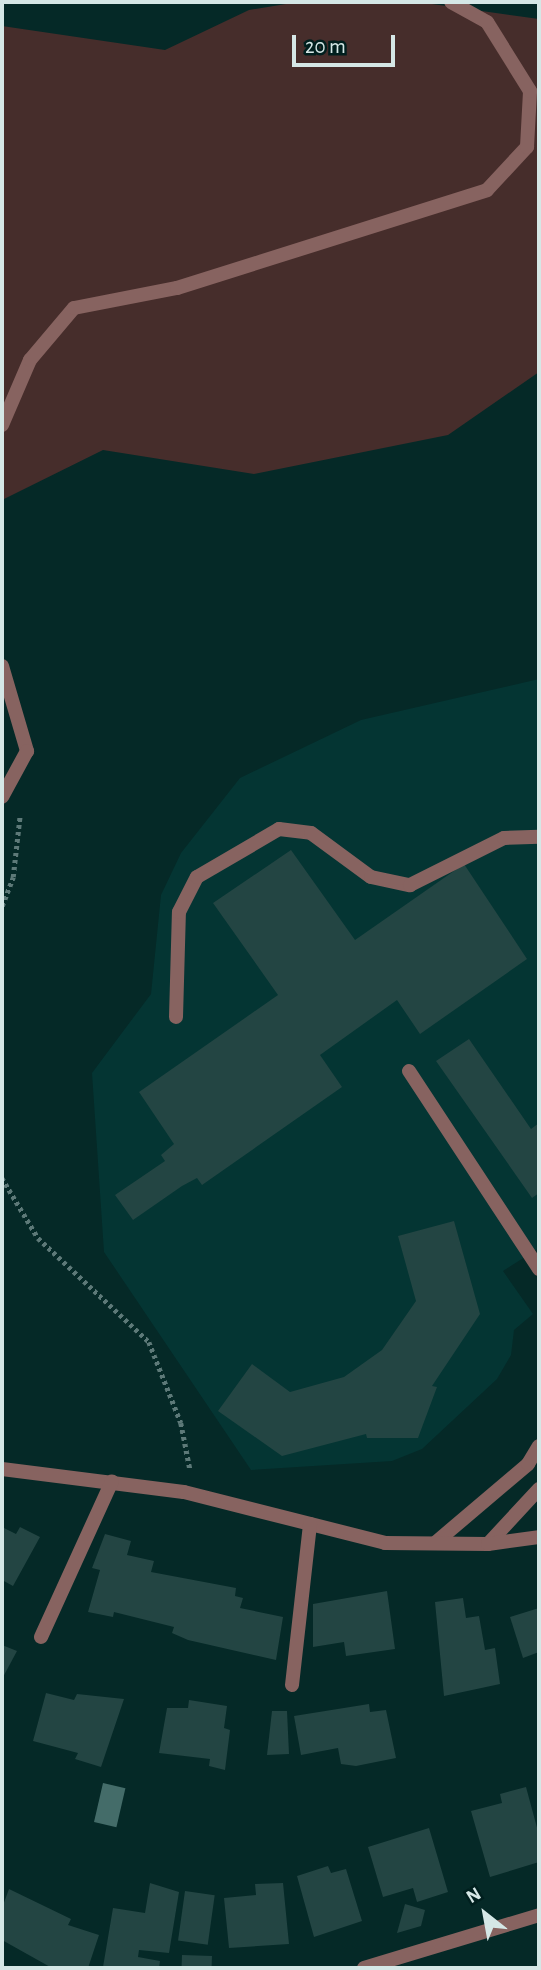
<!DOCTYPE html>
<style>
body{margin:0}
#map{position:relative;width:541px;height:1970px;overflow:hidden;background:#052927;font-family:"Alegreya Sans",sans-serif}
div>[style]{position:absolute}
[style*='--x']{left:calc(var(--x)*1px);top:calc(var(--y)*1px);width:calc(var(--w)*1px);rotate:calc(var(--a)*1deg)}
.built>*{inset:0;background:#043533}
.green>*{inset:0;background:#462d2b}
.water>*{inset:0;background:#446c69;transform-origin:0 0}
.building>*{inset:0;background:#234543;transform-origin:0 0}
.path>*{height:4.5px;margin-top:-2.25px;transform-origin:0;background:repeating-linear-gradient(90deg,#5d7978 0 3.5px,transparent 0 7px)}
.lane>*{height:14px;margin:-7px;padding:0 7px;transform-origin:7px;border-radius:7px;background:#876360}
.street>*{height:14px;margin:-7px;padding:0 7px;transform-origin:7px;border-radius:7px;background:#876360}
span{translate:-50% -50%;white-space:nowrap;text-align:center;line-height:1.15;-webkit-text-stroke:6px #001f1e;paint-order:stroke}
.frame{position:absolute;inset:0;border:4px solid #d5e7e6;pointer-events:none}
.north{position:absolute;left:450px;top:1879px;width:70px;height:70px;-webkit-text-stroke:5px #001f1e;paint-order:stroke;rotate:329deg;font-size:19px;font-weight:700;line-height:28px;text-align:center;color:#d5e7e6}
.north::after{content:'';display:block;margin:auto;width:24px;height:32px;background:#d5e7e6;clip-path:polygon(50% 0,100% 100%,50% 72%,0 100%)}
.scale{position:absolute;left:292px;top:35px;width:103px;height:32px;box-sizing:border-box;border:4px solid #d5e7e6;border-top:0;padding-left:9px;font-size:21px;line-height:24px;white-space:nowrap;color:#d5e7e6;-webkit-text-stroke:5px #001f1e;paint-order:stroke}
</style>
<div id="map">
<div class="built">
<i style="clip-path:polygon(539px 679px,539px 1248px,503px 1271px,533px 1314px,514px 1330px,511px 1355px,497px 1379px,422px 1449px,392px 1461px,251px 1470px,104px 1252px,92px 1073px,151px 994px,161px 895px,181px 853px,240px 778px,361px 720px)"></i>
</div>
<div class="green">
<i style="clip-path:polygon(298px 2px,418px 2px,539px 19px,539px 372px,448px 435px,254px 474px,103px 450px,2px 500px,2px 26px,165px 50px,249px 10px)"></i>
</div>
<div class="water">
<i style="left:103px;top:1783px;width:23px;height:40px;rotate:13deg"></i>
</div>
<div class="building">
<i style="clip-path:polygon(291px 850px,355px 940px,464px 864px,527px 959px,420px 1034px,397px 1000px,320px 1055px,342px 1087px,202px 1185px,197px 1178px,182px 1186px,133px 1220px,115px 1195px,165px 1161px,161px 1155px,174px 1144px,139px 1092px,278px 995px,213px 903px)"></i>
<i style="clip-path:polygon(469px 1039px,531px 1129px,539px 1123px,539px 1193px,532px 1198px,436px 1061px)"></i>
<i style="clip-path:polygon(454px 1221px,480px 1314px,432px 1386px,437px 1387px,418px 1438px,367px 1438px,366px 1434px,282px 1456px,218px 1411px,252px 1364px,290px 1392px,344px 1377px,382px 1350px,416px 1301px,398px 1236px)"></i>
<i style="clip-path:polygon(2px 1527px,16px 1534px,20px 1527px,40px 1537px,13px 1586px,2px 1580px)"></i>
<i style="clip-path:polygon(105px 1534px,131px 1541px,127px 1555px,154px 1561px,151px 1572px,236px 1588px,235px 1596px,243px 1598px,240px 1608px,283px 1617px,276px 1660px,188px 1640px,172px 1633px,174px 1627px,114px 1612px,113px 1617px,88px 1612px,100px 1570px,92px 1568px)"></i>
<i style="clip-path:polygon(387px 1591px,395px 1649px,346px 1656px,344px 1642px,313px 1647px,313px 1604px)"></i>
<i style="clip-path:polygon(463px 1598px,466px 1618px,479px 1616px,485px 1650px,495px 1648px,500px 1684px,444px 1696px,435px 1602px)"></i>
<i style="clip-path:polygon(539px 1608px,539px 1652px,523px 1658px,510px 1617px)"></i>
<i style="clip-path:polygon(2px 1645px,17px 1651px,2px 1679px)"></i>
<i style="clip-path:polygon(46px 1693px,74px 1700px,77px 1694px,124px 1699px,101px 1767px,75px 1759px,78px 1753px,33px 1741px)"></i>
<i style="clip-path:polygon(189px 1700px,227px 1706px,224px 1728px,230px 1730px,225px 1770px,209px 1766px,210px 1759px,159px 1753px,167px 1708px,188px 1708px)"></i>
<i style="clip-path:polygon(369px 1704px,370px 1712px,386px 1710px,396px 1758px,356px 1766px,341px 1764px,338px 1748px,301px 1755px,294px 1716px)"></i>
<i style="clip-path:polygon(272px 1711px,287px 1711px,289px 1754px,267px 1755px)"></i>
<i style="clip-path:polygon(526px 1787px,539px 1835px,539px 1862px,490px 1877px,471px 1811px,502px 1803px,500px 1794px)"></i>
<i style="clip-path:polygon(429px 1828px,448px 1892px,417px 1902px,413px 1888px,383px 1897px,368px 1847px)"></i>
<i style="clip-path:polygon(328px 1866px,331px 1873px,346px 1869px,362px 1921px,314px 1937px,297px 1876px)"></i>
<i style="clip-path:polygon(150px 1883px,179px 1892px,169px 1953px,139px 1950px,138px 1957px,160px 1961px,159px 1968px,103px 1967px,113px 1908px,145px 1913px)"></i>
<i style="clip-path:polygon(283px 1883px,289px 1944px,229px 1948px,224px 1898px,256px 1895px,255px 1884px)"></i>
<i style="clip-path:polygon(9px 1889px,71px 1919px,68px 1925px,99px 1935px,88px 1968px,52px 1968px,2px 1940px,2px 1908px)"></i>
<i style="left:185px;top:1891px;width:30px;height:50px;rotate:8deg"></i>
<i style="clip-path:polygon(405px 1904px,425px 1910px,421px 1926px,397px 1933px)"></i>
<i style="left:182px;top:1955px;width:30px;height:13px;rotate:2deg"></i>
</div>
<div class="path">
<i style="--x:2;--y:906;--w:31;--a:-69"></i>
<i style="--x:13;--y:877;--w:62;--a:-83.6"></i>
<i style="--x:2;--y:1178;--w:70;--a:59"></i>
<i style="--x:38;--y:1238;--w:152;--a:43.1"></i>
<i style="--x:149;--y:1342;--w:87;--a:68.4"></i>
<i style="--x:181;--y:1423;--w:47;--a:78.9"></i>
</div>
<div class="lane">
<i style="--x:2;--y:425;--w:71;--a:-66.7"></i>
<i style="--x:30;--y:360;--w:68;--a:-49.8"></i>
<i style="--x:74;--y:308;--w:105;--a:-11"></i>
<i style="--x:177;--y:288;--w:325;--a:-17.5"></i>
<i style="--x:487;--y:190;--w:59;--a:-47.1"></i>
<i style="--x:527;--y:147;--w:56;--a:-86.9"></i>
<i style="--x:530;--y:91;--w:81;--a:-121.9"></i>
<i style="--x:487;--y:22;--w:41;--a:-150.9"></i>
<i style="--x:2;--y:666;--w:89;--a:73.6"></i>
<i style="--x:27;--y:751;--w:52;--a:118.5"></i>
<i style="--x:176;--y:1017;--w:105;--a:-88.4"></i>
<i style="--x:179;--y:912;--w:39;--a:-63"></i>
<i style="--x:197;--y:877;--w:95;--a:-30.3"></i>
<i style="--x:279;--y:829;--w:32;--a:7"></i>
<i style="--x:311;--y:833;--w:74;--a:36.3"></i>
<i style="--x:371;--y:877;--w:40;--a:12"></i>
<i style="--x:410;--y:885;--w:105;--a:-26.6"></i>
<i style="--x:504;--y:838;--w:35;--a:-2"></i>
<i style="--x:409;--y:1071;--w:237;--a:56.7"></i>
<i style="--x:435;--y:1543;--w:122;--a:-40.3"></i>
<i style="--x:528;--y:1464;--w:21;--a:-59"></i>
<i style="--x:488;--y:1544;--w:75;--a:-47.2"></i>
</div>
<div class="street">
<i style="--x:2;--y:1469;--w:183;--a:7.2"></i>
<i style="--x:184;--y:1492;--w:207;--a:14.2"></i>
<i style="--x:385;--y:1543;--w:103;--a:0.6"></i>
<i style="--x:488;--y:1544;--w:51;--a:-7.8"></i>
<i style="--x:41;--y:1637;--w:171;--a:-65.5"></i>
<i style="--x:292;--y:1685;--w:162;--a:-83.6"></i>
<i style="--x:364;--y:1968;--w:183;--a:-16.8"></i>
</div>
<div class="frame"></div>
<div class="north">N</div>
<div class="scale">20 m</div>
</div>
